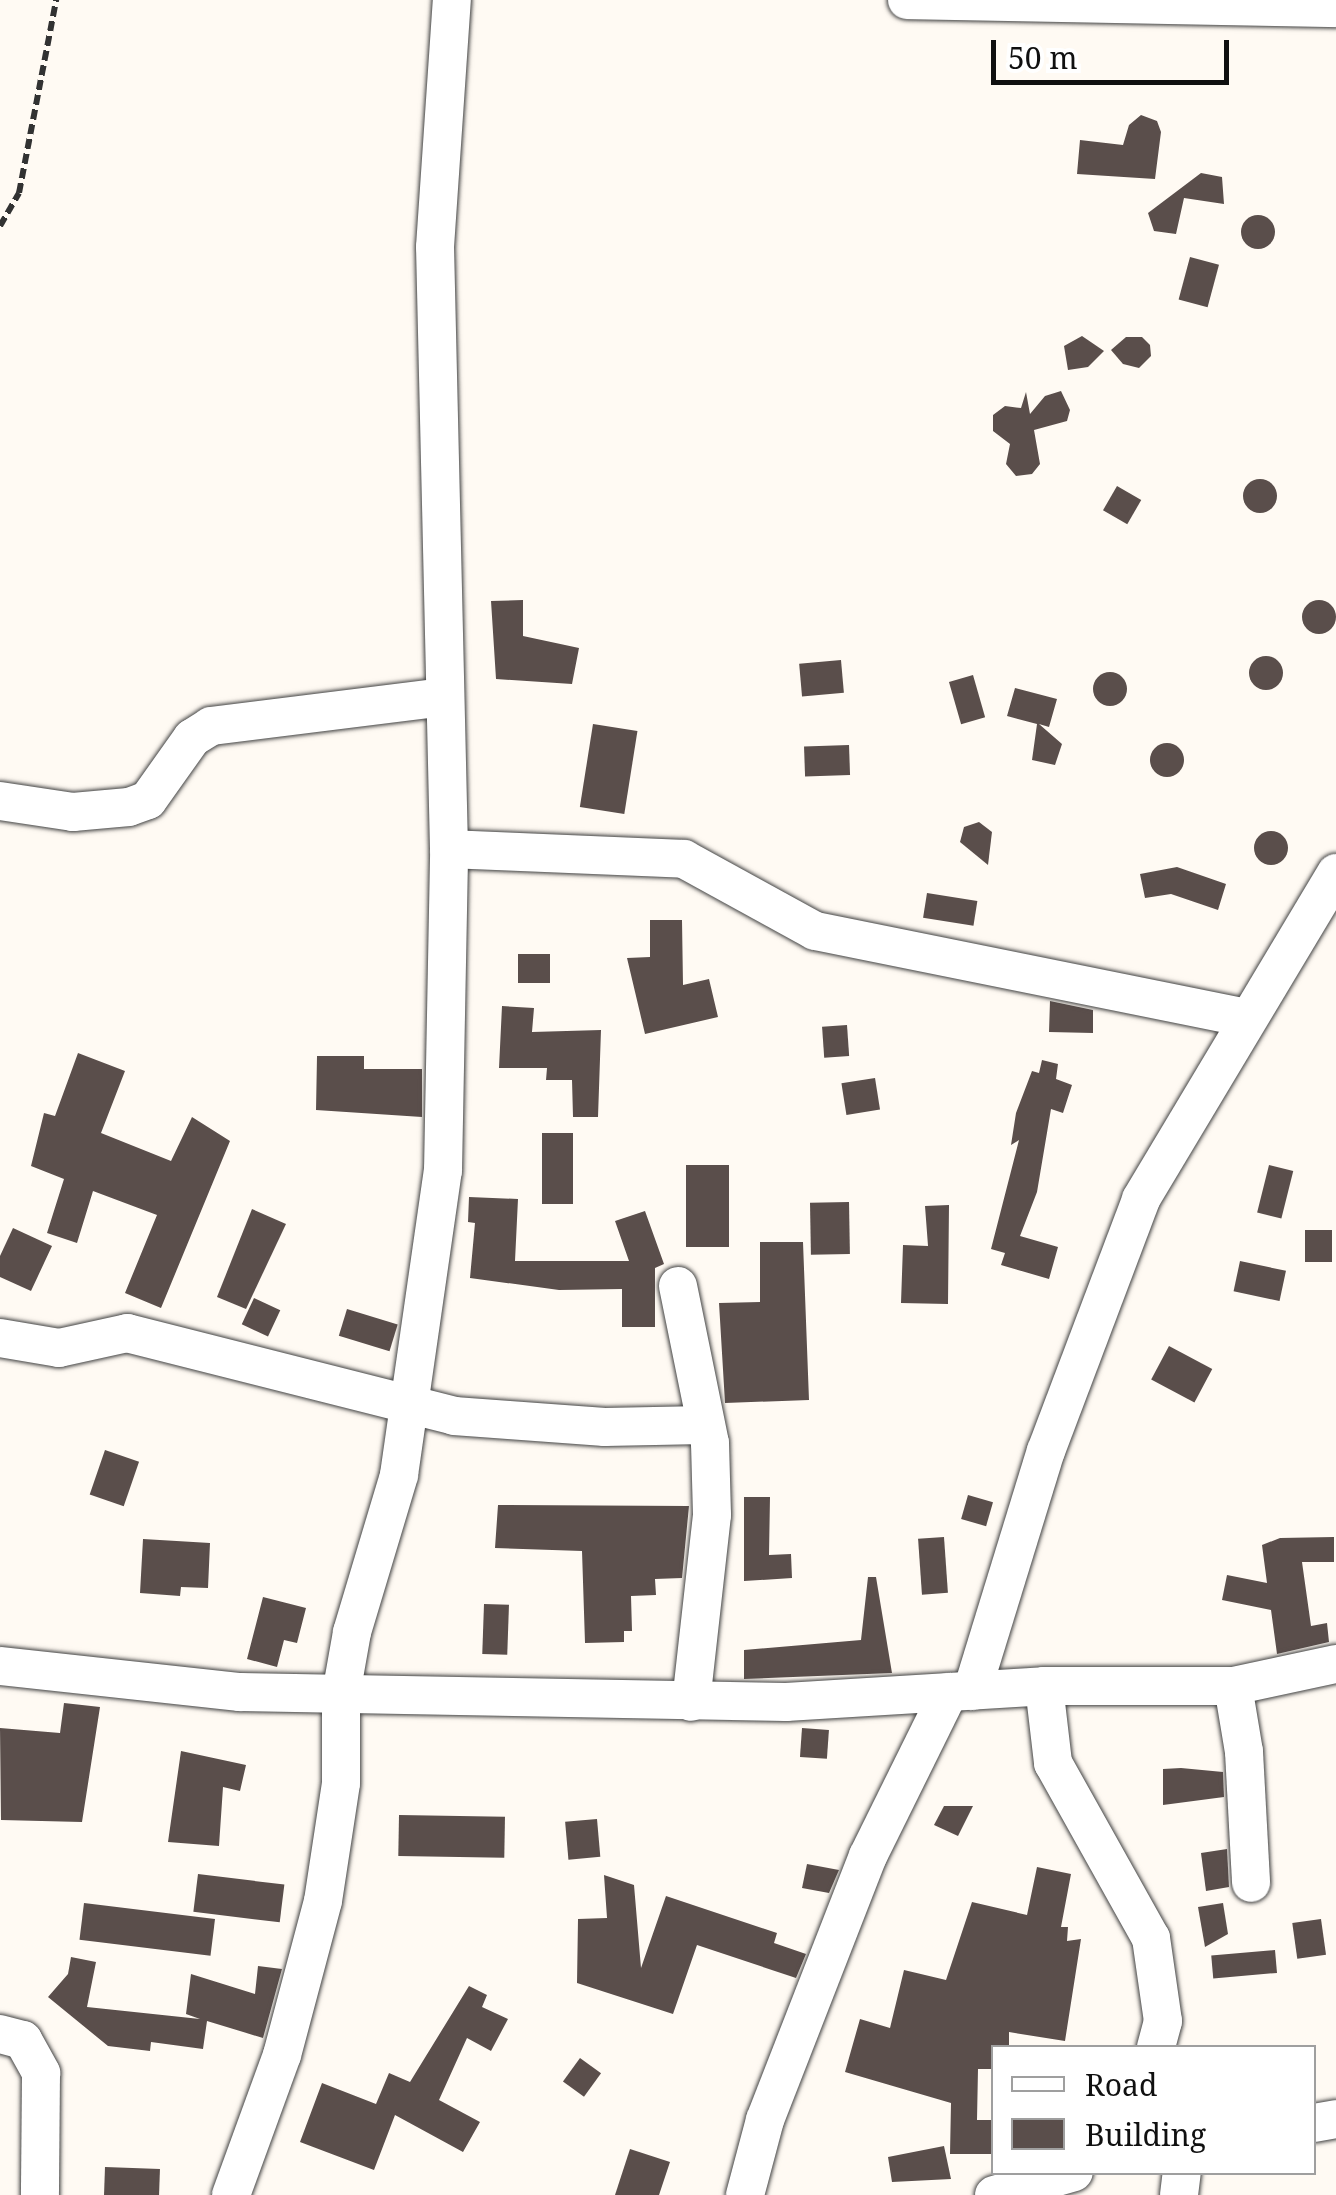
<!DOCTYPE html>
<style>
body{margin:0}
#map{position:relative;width:1336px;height:2195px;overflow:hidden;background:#fffaf3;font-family:"Noto Serif",serif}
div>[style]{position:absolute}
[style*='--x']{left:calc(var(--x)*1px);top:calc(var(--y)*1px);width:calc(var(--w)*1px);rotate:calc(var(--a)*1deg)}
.building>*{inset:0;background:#5a4e4b;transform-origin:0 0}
.round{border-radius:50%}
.path>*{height:6px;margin-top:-3px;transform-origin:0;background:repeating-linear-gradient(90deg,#323232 0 10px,transparent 0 15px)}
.roads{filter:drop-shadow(0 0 2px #434343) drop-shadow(0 0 2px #434343)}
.minor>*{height:38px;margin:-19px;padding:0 19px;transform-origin:19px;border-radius:19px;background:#fff}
span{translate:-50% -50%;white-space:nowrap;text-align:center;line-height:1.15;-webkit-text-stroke:10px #fff;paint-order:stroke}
.legend{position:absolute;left:991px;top:2045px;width:325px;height:130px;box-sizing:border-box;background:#fff;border:2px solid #9f9f9f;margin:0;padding:12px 18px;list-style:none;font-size:30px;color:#101010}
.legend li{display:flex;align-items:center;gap:20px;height:50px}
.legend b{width:50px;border:2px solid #9f9f9f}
.scale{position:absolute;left:991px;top:40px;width:238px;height:45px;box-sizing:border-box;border:5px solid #101010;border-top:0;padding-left:12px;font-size:30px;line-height:35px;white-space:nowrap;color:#101010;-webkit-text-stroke:8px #fff;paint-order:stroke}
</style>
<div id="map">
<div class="building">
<i style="clip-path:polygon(1141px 115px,1157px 121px,1161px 132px,1155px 179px,1077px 174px,1080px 140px,1123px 145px,1129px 125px)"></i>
<i style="clip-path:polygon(1201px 173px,1222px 177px,1224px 204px,1184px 198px,1176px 234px,1154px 231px,1148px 213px)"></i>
<i class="round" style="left:1241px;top:215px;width:34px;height:34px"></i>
<i style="left:1190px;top:257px;width:30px;height:44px;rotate:15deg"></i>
<i style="clip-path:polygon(1082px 336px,1104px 351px,1088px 367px,1068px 370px,1064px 346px)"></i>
<i style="clip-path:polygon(1126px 337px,1142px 337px,1150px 345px,1151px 356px,1139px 368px,1123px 364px,1111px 350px)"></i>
<i style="clip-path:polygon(1061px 391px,1070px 410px,1067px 421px,1034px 430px,1040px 464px,1032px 474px,1016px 476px,1006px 464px,1010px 444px,993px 431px,993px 415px,1005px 406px,1021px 408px,1026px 392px,1030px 414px,1045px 396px)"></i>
<i class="round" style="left:1243px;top:479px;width:34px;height:34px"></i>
<i style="left:1117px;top:486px;width:28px;height:28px;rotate:30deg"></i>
<i style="clip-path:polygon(523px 600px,523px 636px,579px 648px,572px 684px,496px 679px,491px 601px)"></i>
<i class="round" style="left:1302px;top:600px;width:34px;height:34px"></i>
<i class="round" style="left:1249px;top:656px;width:34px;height:34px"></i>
<i style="left:841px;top:660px;width:33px;height:42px;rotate:85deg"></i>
<i class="round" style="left:1093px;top:672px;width:34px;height:34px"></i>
<i style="left:973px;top:675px;width:44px;height:25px;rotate:74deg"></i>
<i style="clip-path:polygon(1015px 688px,1057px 699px,1049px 727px,1039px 724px,1062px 744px,1055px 765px,1032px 760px,1037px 724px,1007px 716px)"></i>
<i style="left:593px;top:724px;width:45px;height:84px;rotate:9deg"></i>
<i class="round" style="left:1150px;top:743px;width:34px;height:34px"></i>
<i style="left:849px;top:745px;width:30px;height:45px;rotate:88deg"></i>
<i style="clip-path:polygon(979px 822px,992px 832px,988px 865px,960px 842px,964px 827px)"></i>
<i class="round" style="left:1254px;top:831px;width:34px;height:34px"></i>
<i style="clip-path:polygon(1177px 867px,1226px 884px,1218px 910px,1171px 894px,1145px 898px,1140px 874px)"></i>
<i style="left:927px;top:893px;width:51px;height:25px;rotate:9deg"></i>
<i style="clip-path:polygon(650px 920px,682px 920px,683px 985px,709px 979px,718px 1017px,645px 1034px,627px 958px,650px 957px)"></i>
<i style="left:518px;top:954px;width:32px;height:29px"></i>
<i style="clip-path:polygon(1050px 1001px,1093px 1010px,1093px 1033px,1049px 1032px)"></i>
<i style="clip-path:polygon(502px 1006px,534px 1008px,532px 1032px,601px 1030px,598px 1117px,573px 1117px,572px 1080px,546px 1080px,547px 1068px,499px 1068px)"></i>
<i style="left:847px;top:1025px;width:31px;height:25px;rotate:86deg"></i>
<i style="clip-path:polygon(78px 1053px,125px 1071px,101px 1133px,171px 1161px,192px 1117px,230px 1141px,161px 1308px,125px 1293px,157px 1215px,93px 1191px,77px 1243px,47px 1233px,64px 1179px,31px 1166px,44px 1113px,55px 1116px)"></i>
<i style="clip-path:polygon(317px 1056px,364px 1056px,364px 1069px,422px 1069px,422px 1117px,316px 1110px)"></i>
<i style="clip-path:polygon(1042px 1060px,1058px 1064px,1056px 1079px,1072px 1085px,1063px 1113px,1051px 1109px,1037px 1192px,1020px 1236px,1058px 1247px,1049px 1279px,1001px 1265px,1005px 1253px,991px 1249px,1019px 1140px,1011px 1145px,1016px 1113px,1032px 1071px,1039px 1073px)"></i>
<i style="left:875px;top:1078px;width:32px;height:34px;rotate:81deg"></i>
<i style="left:542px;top:1133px;width:31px;height:71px"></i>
<i style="left:729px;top:1165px;width:82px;height:43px;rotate:90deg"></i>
<i style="left:1269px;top:1165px;width:25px;height:49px;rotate:14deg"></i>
<i style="clip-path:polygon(469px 1197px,518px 1199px,515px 1261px,629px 1261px,615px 1221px,645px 1211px,664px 1264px,655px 1268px,655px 1327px,622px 1327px,622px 1289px,559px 1290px,470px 1278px,475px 1223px,468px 1222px)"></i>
<i style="left:849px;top:1202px;width:52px;height:39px;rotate:89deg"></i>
<i style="clip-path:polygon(949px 1205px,948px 1304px,901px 1303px,903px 1245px,928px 1246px,925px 1206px)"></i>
<i style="clip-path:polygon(252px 1209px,286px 1224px,246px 1309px,217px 1297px)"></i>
<i style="clip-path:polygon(13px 1228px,52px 1246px,31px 1291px,0 1277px,0 1256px)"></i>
<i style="left:1305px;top:1230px;width:27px;height:32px"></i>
<i style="clip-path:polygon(760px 1242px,803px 1242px,809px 1400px,725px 1403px,719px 1303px,760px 1302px)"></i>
<i style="left:1240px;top:1261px;width:47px;height:31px;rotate:12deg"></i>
<i style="left:254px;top:1298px;width:29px;height:29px;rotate:25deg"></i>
<i style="left:347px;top:1309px;width:53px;height:28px;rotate:17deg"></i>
<i style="left:1169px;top:1346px;width:49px;height:38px;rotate:28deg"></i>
<i style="left:105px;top:1450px;width:36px;height:47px;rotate:19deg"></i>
<i style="left:968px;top:1495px;width:26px;height:25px;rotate:16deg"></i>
<i style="clip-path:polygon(744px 1497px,770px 1497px,769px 1555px,791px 1554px,792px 1578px,744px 1581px)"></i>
<i style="clip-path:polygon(498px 1505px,689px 1506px,682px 1578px,655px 1579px,656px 1595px,631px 1596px,632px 1631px,624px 1631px,624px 1642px,585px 1643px,582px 1551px,495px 1548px)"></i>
<i style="left:944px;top:1537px;width:56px;height:26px;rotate:86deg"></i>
<i style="clip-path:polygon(1334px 1537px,1334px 1562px,1302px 1562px,1311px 1626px,1327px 1623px,1329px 1642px,1277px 1654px,1271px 1610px,1222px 1600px,1227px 1575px,1267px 1583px,1262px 1545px,1280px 1538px)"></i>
<i style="clip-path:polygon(143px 1539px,210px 1543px,208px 1588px,181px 1587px,180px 1596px,140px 1593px)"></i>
<i style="clip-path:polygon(868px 1577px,876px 1577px,892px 1673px,744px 1679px,744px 1650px,861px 1640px)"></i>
<i style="clip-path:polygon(263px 1597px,306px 1608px,297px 1643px,284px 1640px,277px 1667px,247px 1659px)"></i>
<i style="left:484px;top:1604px;width:25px;height:50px;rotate:2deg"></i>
<i style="clip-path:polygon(64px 1703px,100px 1707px,82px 1822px,1px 1820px,0 1728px,60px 1733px)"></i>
<i style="left:802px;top:1728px;width:27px;height:29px;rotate:4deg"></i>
<i style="clip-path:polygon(181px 1751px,246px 1765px,240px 1791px,223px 1787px,219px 1846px,168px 1842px)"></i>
<i style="clip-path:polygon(1181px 1768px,1223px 1772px,1224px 1797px,1163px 1805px,1163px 1769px)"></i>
<i style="clip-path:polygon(944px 1806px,973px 1806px,958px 1836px,934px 1825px)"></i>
<i style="left:399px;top:1815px;width:106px;height:41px;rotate:1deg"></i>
<i style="left:597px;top:1819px;width:38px;height:32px;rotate:85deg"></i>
<i style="clip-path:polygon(1227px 1849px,1229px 1887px,1206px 1891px,1201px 1853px)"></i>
<i style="clip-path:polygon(807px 1864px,839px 1870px,829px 1893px,802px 1888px)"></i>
<i style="clip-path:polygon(1037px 1867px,1071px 1874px,1061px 1927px,1068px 1927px,1067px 1941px,1081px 1939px,1065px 2041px,1009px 2032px,1009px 2048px,994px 2048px,994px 2069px,978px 2069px,977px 2120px,994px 2120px,994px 2154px,950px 2154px,951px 2103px,845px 2072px,860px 2019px,890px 2028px,904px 1970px,946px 1980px,972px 1902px,1027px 1915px)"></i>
<i style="left:198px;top:1874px;width:87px;height:38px;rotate:7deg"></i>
<i style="clip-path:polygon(604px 1875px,634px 1885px,641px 1968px,666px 1896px,777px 1933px,774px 1943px,806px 1954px,796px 1978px,697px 1945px,673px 2014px,577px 1983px,578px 1919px,607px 1918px)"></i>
<i style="left:84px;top:1903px;width:132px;height:37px;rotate:7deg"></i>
<i style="clip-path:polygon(1223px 1903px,1228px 1934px,1205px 1947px,1198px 1907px)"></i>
<i style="left:1321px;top:1919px;width:36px;height:29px;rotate:82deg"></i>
<i style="left:1275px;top:1950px;width:23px;height:64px;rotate:85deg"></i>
<i style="clip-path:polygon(71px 1957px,96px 1962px,87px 2007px,200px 2019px,186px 2014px,191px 1974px,255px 1994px,258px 1966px,282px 1969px,263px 2038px,207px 2021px,203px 2049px,151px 2042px,150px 2051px,108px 2046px,48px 1997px,68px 1974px)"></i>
<i style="clip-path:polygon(469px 1986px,487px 1995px,482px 2007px,508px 2019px,491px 2051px,467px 2038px,439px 2100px,480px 2122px,463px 2152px,395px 2115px,374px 2170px,300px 2142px,322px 2083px,376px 2104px,389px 2073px,410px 2082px)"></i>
<i style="left:580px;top:2058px;width:26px;height:29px;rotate:36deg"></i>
<i style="clip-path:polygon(944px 2146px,951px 2179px,892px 2182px,888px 2157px)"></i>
<i style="clip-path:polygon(630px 2149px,670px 2162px,659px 2195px,615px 2195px)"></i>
<i style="left:105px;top:2167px;width:55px;height:28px;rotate:2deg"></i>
</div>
<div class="path">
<i style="--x:0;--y:226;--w:38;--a:-60"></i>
<i style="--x:19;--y:193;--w:197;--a:-79.1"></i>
</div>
<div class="roads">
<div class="minor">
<i style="--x:907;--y:0;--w:429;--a:1.1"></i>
<i style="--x:0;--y:801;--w:74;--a:8.6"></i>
<i style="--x:73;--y:812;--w:56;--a:-5.1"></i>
<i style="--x:129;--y:807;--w:20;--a:-20"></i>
<i style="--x:148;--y:800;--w:76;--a:-54.6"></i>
<i style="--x:192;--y:738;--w:22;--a:-32"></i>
<i style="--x:211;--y:726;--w:235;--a:-7.1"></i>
<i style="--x:449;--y:849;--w:235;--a:2.4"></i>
<i style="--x:684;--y:859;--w:149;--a:28.8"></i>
<i style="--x:815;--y:931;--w:441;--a:11.4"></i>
<i style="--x:678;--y:1286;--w:160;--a:78.5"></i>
<i style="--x:710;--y:1443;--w:72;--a:88.4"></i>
<i style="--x:712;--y:1515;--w:188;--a:96.4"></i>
<i style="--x:0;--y:1338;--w:60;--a:9.6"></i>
<i style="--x:59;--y:1348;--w:70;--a:-12.4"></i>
<i style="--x:127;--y:1333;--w:337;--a:14.2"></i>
<i style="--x:454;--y:1416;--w:151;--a:4.2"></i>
<i style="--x:605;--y:1427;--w:99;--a:-1.2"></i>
<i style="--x:0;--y:1666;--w:241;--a:6.2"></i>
<i style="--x:240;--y:1692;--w:546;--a:1.05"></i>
<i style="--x:786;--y:1702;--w:258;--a:-3.5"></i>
<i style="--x:1044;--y:1686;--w:189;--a:0"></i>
<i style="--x:1233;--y:1686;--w:105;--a:-12.1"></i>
<i style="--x:1044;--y:1686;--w:78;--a:83.3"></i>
<i style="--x:1053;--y:1763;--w:201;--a:60.8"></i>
<i style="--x:1151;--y:1938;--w:84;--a:81.8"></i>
<i style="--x:1163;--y:2021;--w:28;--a:105"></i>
<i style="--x:1233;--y:1686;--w:67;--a:80.5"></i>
<i style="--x:1244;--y:1752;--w:131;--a:86.9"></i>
<i style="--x:972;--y:1691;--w:251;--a:-72.9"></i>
<i style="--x:1046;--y:1451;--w:269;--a:-69.3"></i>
<i style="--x:1141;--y:1199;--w:380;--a:-59.1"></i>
<i style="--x:0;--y:2034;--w:24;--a:15"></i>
<i style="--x:23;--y:2040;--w:38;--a:61"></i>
<i style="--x:41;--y:2073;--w:122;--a:90.5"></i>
<i style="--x:1314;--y:2123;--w:22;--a:-10"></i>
<i style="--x:231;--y:2195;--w:149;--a:-70"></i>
<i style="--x:282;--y:2055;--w:159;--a:-75.1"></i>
<i style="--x:323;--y:1901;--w:119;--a:-81.3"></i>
<i style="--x:341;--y:1783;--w:89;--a:-90"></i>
<i style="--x:341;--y:1694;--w:63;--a:-79.9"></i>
<i style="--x:352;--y:1632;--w:164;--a:-73.3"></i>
<i style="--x:399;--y:1475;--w:307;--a:-81.8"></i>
<i style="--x:443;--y:1171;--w:322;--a:-88.9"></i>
<i style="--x:449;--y:849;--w:602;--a:-91.33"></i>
<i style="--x:435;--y:247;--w:248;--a:-86.1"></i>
<i style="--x:745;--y:2195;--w:78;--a:-75.1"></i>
<i style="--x:765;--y:2120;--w:283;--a:-68.7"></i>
<i style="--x:868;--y:1856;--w:183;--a:-63.7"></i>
<i style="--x:994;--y:2195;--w:83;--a:-16"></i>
<i style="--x:1179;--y:2195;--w:23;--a:-83"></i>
</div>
</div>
<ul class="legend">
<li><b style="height:12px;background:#fff"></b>Road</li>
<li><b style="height:28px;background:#5a4e4b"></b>Building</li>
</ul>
<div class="scale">50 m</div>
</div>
